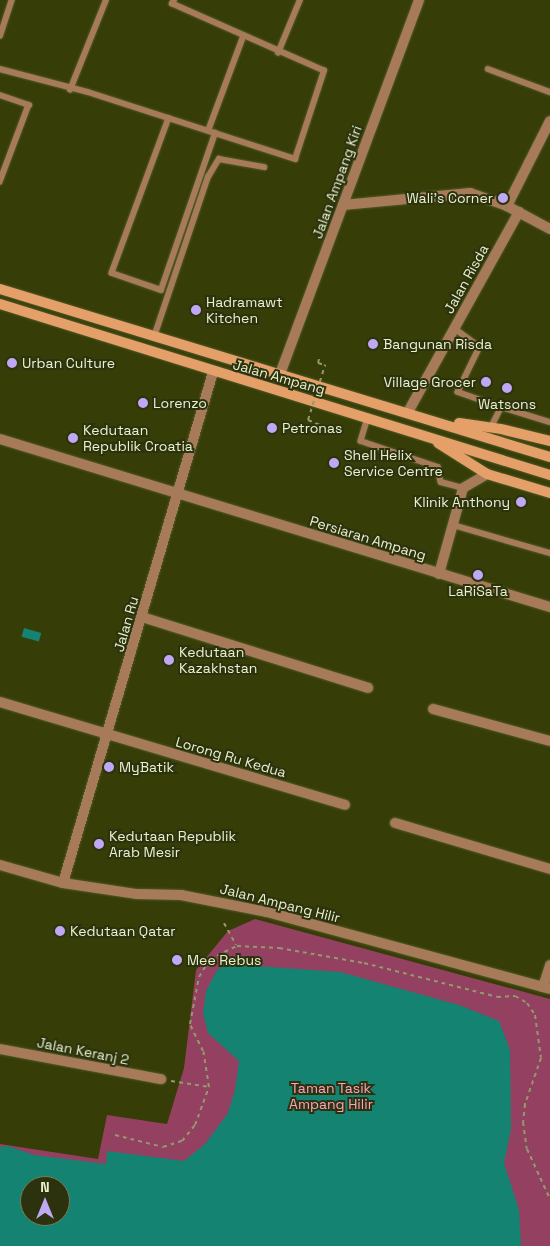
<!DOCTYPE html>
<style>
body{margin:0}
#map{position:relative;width:550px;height:1246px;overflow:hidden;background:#363d07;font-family:"Space Grotesk",sans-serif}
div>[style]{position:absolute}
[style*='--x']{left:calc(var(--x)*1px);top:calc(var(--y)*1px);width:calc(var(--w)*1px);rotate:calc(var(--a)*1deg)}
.green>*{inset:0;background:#934061}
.water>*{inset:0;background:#158371;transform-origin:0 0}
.path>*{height:2px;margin-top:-1px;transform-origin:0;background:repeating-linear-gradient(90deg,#929a6d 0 4px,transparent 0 8px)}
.roads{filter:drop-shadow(0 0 1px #525a27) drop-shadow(0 0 1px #525a27)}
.service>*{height:5.5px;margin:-2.75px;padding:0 2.75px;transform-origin:2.75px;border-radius:2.75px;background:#a77b5a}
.minor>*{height:10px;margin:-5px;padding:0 5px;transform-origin:5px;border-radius:5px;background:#a77b5a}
.tertiary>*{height:10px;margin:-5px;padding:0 5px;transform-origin:5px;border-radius:5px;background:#a77b5a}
.secondary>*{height:10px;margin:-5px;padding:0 5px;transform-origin:5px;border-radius:5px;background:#e59f69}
.path-bridge>*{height:2px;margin-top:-1px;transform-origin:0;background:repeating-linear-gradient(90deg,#929a6d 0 4px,transparent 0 8px)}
.dots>*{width:14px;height:14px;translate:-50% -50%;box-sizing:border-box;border:2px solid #2c320e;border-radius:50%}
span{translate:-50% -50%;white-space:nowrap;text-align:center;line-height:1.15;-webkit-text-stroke:4px #2c320e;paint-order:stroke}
.street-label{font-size:14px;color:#e8f0cd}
.poi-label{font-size:14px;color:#e8f0cd}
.right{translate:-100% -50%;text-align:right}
.left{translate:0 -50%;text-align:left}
.park-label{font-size:14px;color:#fea2c2}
.north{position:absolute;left:20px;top:1176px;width:50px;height:50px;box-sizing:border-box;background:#2c320e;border:1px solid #777e5a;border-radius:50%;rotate:0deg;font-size:14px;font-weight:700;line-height:20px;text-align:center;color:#e8f0cd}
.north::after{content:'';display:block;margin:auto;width:18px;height:22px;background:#bfa9f4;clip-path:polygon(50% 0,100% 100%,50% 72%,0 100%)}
</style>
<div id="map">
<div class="green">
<i style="clip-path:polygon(evenodd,255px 919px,550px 999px,550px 1246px,0 1246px,0 1144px,98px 1159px,107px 1115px,167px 1124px,184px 1068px,196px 970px,228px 931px,255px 919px,30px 1186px,60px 1186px,60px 1216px,30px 1216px,30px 1186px)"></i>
</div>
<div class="water">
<i style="left:24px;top:628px;width:18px;height:9px;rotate:16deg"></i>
<i style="clip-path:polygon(evenodd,236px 959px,257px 966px,340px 972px,459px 1005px,499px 1021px,510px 1050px,511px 1129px,504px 1163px,519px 1210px,521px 1246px,0 1246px,0 1147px,8px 1146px,34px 1155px,106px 1164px,107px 1151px,184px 1161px,205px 1144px,228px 1113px,235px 1090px,239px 1061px,208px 1033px,203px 1013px,206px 991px,217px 970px,236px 959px,30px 1186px,60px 1186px,60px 1216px,30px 1216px,30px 1186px)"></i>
</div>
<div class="path">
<i style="--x:319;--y:359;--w:4;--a:104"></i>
<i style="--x:318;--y:363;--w:7;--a:16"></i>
<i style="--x:308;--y:420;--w:26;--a:23"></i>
<i style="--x:224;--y:923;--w:25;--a:61"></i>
<i style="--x:171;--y:1081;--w:37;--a:9"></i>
<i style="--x:115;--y:1135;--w:49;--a:14"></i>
<i style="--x:163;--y:1147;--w:20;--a:-18"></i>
<i style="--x:182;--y:1141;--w:21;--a:-51"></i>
<i style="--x:195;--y:1125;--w:40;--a:-69.8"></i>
<i style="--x:209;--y:1087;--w:36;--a:-99"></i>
<i style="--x:203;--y:1051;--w:30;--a:-116"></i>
<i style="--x:190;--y:1024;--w:48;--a:-79.2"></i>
<i style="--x:199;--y:977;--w:21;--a:-59"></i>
<i style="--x:210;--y:959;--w:30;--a:-26"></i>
<i style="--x:237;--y:946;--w:42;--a:2.7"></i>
<i style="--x:279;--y:948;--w:86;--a:10"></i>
<i style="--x:364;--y:963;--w:137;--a:14.3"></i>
<i style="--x:497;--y:997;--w:18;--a:-3"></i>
<i style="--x:515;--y:996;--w:14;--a:30"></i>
<i style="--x:527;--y:1003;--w:14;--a:56"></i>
<i style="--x:535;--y:1015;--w:43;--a:82.1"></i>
<i style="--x:541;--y:1058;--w:49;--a:109.2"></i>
<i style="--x:525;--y:1104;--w:18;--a:96"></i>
<i style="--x:523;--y:1122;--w:27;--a:82"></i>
<i style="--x:527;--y:1149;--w:55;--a:65.3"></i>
</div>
<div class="roads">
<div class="service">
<i style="--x:0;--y:36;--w:38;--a:-72"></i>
<i style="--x:278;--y:53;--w:57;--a:-67.5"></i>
<i style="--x:0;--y:69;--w:91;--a:14.6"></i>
<i style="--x:88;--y:92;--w:218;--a:17.9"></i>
<i style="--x:295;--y:159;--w:93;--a:-71.8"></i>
<i style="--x:324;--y:71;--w:166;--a:-156.2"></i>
<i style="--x:172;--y:4;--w:4;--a:-63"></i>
<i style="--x:488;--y:69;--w:66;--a:20.4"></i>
<i style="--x:70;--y:90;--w:97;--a:-68.2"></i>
<i style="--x:0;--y:95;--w:31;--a:19"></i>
<i style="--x:29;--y:105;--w:82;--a:110.6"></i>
<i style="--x:169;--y:118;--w:165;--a:110.2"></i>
<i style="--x:112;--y:273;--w:52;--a:19.1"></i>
<i style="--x:161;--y:290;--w:166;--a:-71"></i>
<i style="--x:208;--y:131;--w:100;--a:-69.6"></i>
<i style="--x:454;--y:328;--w:32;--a:36"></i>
<i style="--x:480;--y:347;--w:50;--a:116.1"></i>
<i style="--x:458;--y:392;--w:46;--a:19.2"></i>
<i style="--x:154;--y:337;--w:169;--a:-71.4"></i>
<i style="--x:208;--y:177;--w:21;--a:-59"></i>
<i style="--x:219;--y:159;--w:46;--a:10.1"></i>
<i style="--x:368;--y:418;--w:24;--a:107"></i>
<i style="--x:361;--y:441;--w:81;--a:18.7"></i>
<i style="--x:438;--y:467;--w:15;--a:79"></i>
<i style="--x:441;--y:482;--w:23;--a:15"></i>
<i style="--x:491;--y:427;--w:22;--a:-63"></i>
<i style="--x:501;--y:407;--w:51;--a:17"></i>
<i style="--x:453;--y:525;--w:101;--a:16.1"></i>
</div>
<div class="minor">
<i style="--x:343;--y:205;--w:128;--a:-5.4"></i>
<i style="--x:470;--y:193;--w:39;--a:19"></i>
<i style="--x:507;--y:206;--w:49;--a:28.1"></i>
<i style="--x:507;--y:206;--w:95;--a:-63.2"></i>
<i style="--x:280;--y:374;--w:399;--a:-69.6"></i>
<i style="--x:408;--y:412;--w:229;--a:-61"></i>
<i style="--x:0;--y:439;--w:575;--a:16.99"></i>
<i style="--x:439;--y:574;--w:89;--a:-74.4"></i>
<i style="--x:463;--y:488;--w:28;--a:-30"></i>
<i style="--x:142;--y:617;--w:237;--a:17.4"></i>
<i style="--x:0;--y:702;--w:360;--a:16.6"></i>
<i style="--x:433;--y:709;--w:121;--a:15.3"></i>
<i style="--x:395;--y:823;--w:162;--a:16.5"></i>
<i style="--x:543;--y:987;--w:23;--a:-72"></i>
<i style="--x:0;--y:1049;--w:164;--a:10.6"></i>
</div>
<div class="tertiary">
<i style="--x:0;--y:865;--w:66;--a:15.9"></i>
<i style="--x:63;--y:883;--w:75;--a:8.5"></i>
<i style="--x:137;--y:894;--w:44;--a:1.3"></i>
<i style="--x:181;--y:895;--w:88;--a:11.2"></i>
<i style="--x:267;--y:912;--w:293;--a:15.2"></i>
<i style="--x:63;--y:883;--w:533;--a:-73.64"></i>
</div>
<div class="secondary">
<i style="--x:0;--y:289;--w:575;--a:16.99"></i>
<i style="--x:0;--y:304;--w:576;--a:17.27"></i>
<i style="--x:459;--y:423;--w:42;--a:8.1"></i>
<i style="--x:501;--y:429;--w:50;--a:13.8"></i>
<i style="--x:438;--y:443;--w:58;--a:32.3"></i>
<i style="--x:487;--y:474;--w:66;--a:16.8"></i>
</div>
</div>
<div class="path-bridge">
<i style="--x:308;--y:420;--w:58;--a:-72.8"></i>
</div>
<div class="dots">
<i style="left:503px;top:198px;background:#bfa9f4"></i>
<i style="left:196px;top:310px;background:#bfa9f4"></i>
<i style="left:373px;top:344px;background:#bfa9f4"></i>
<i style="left:12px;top:363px;background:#bfa9f4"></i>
<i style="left:486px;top:382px;background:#bfa9f4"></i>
<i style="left:507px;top:388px;background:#bfa9f4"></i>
<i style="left:143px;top:403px;background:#bfa9f4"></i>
<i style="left:272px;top:428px;background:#bfa9f4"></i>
<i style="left:73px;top:438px;background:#bfa9f4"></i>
<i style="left:334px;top:463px;background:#bfa9f4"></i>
<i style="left:521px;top:502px;background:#bfa9f4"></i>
<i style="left:478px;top:575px;background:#bfa9f4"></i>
<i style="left:169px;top:660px;background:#bfa9f4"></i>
<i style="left:109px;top:767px;background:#bfa9f4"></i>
<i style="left:99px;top:844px;background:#bfa9f4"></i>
<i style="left:60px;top:931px;background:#bfa9f4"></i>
<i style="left:177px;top:960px;background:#bfa9f4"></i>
</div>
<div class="street-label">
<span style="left:337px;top:182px;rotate:-70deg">Jalan Ampang Kiri</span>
<span style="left:466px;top:279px;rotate:-61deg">Jalan Risda</span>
<span style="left:279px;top:377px;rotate:16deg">Jalan Ampang</span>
<span style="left:368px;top:538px;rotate:17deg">Persiaran Ampang</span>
<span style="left:126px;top:624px;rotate:-74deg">Jalan Ru</span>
<span style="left:231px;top:757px;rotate:16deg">Lorong Ru Kedua</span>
<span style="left:280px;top:903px;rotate:14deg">Jalan Ampang Hilir</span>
<span style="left:83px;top:1051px;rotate:11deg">Jalan Keranj 2</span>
</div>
<div class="poi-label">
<span class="right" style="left:493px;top:198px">Wali's Corner</span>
<span class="left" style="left:206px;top:310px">Hadramawt<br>Kitchen</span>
<span class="left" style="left:383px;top:344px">Bangunan Risda</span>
<span class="left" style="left:22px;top:363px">Urban Culture</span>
<span class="right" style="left:476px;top:382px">Village Grocer</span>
<span class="left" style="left:153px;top:403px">Lorenzo</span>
<span style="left:507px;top:404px">Watsons</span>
<span class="left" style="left:282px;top:428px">Petronas</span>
<span class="left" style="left:83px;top:438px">Kedutaan<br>Republik Croatia</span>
<span class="left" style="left:344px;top:463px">Shell Helix<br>Service Centre</span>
<span class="right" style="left:510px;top:502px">Klinik Anthony</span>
<span style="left:478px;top:591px">LaRiSaTa</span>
<span class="left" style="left:179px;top:660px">Kedutaan<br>Kazakhstan</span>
<span class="left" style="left:119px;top:767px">MyBatik</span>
<span class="left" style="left:109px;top:844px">Kedutaan Republik<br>Arab Mesir</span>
<span class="left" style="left:70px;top:931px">Kedutaan Qatar</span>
<span class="left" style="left:187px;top:960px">Mee Rebus</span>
</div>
<div class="park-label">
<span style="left:331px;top:1096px">Taman Tasik<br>Ampang Hilir</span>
</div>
<div class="north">N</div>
</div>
